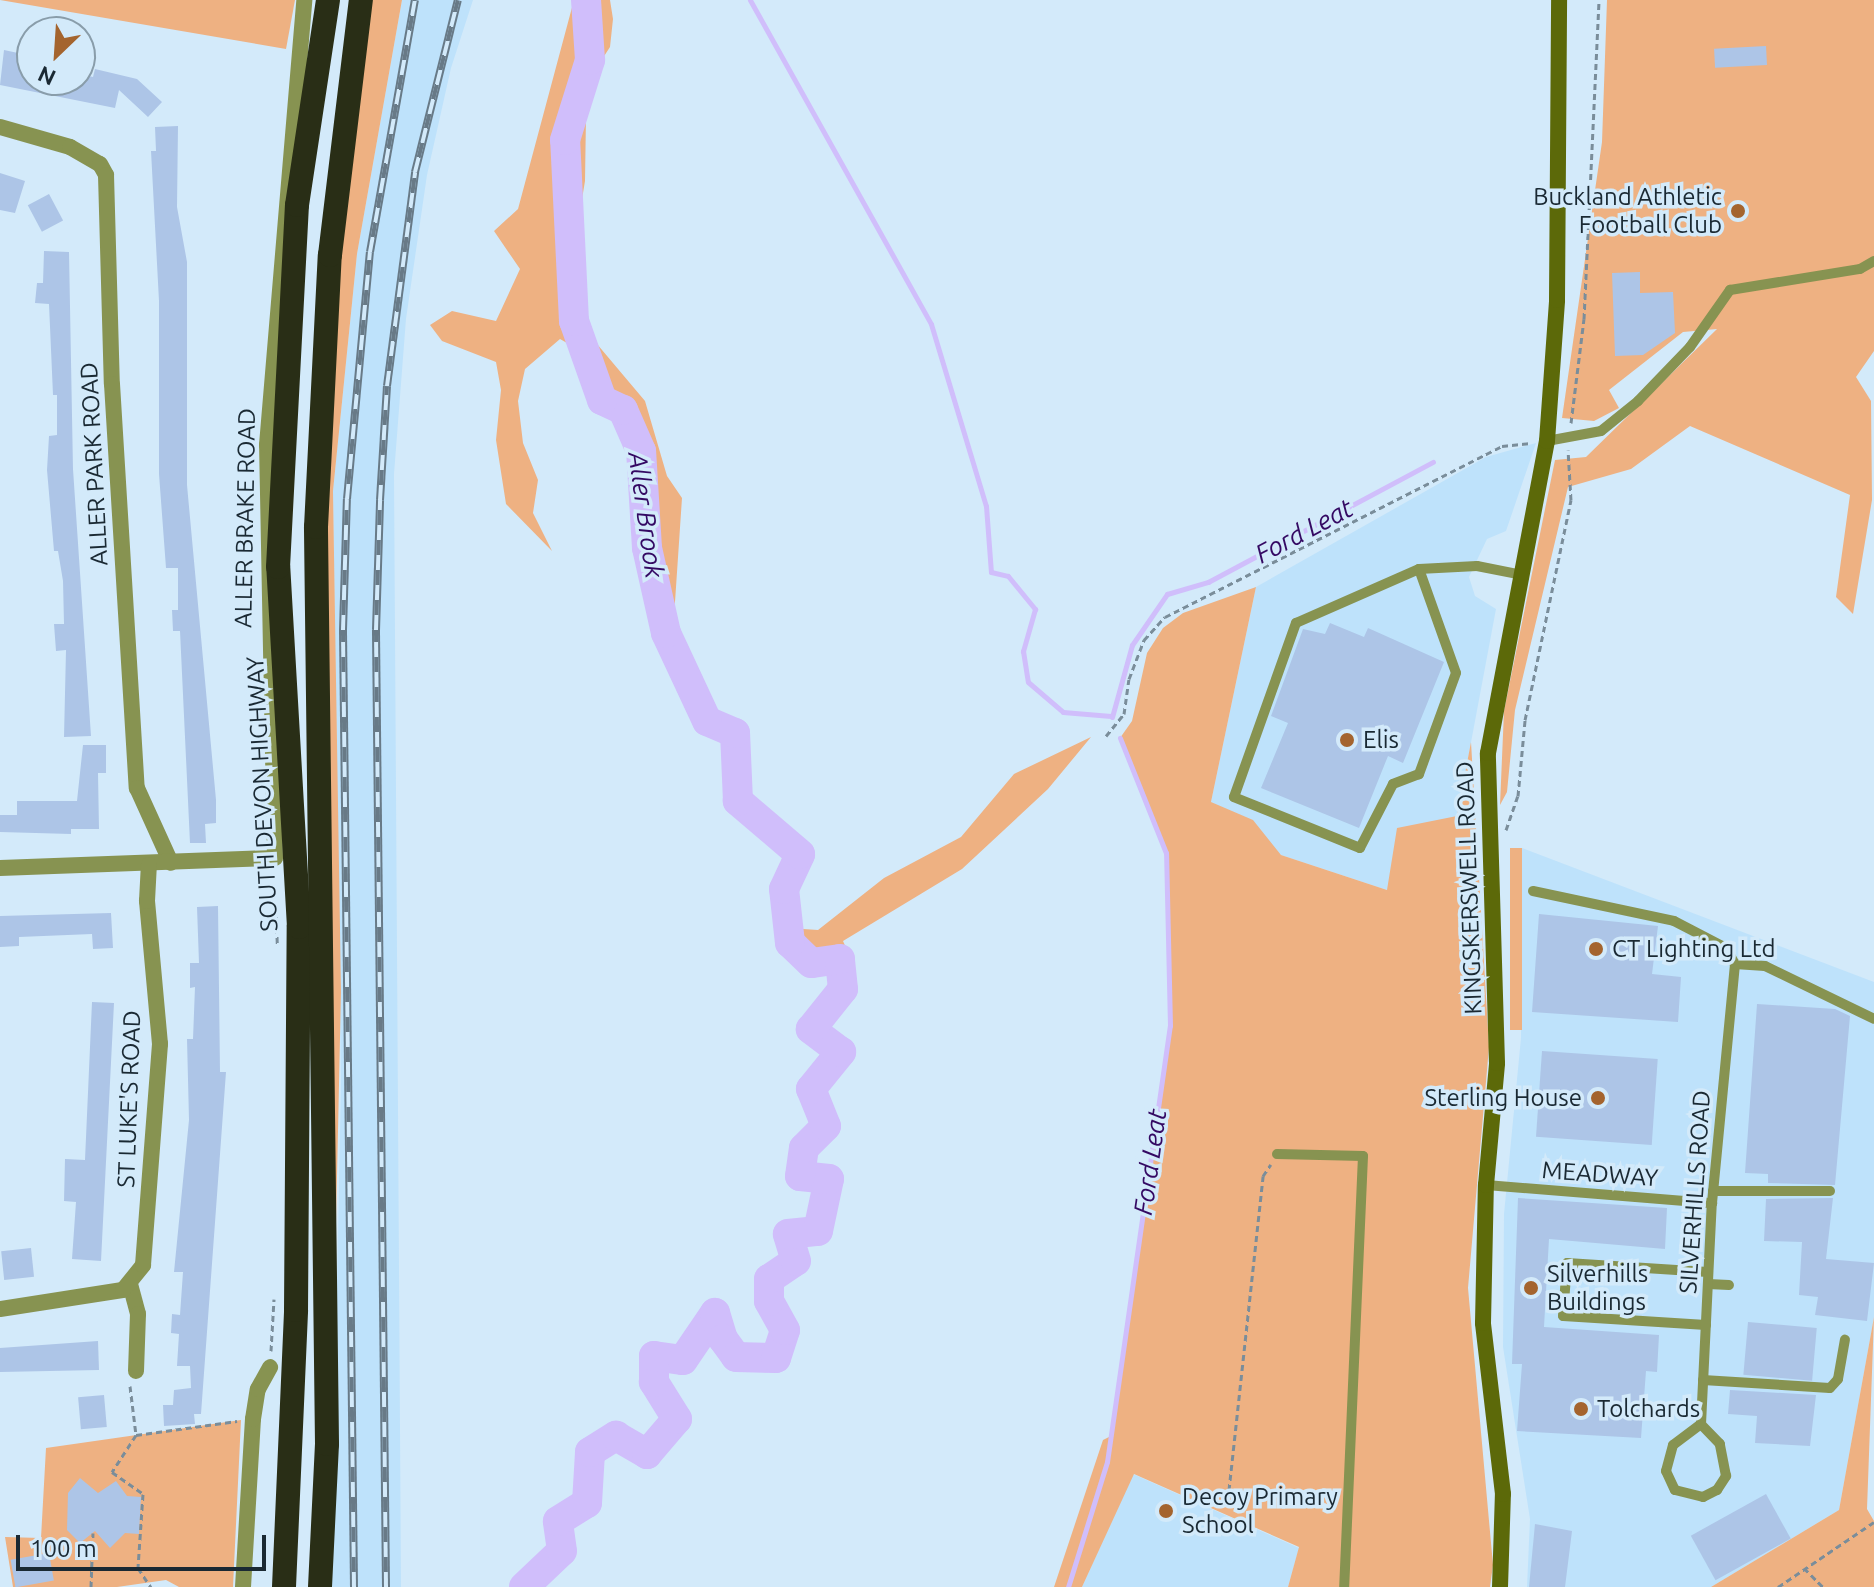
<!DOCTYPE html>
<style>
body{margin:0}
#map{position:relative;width:1874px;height:1587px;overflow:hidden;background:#d3eafa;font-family:Ubuntu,sans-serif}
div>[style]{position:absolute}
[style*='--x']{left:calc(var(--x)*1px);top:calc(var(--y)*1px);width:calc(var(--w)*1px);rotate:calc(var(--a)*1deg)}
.built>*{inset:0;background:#bee2fb}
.green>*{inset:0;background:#eeb182;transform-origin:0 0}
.stream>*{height:5px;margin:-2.5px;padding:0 2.5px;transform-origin:2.5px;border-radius:2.5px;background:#d0befb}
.river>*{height:30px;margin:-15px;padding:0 15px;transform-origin:15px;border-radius:15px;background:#d0befb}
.building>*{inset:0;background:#adc5e7;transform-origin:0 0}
.path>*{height:3px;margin-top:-1.5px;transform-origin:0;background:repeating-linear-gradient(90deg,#7a8d9a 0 6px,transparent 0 10px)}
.lane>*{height:10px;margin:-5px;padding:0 5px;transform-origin:5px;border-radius:5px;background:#879351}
.street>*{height:16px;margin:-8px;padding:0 8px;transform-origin:8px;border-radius:8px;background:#879351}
.secondary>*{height:16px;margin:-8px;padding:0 8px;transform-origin:8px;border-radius:8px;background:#5c6909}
.highway>*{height:24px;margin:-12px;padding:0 12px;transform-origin:12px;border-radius:12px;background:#292e16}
.rail>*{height:8px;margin-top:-4px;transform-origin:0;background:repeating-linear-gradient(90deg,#d3eafa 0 15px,#687a87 0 30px);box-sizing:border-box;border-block:2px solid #687a87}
.dots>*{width:22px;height:22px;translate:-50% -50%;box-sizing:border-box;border:4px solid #d3eafa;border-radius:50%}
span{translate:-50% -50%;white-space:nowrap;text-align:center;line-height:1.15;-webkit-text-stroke:7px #d3eafa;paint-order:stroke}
.poi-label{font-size:24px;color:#1a2933}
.right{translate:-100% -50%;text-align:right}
.left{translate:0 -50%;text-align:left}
.street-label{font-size:24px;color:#1a2933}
.water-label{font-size:26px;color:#340963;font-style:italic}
.north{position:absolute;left:16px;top:16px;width:80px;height:80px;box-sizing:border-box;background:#d3eafa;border:2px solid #899daa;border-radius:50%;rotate:205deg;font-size:22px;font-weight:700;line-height:32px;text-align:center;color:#1a2933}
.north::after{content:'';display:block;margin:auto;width:28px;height:36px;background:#a4642e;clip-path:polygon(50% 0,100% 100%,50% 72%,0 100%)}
.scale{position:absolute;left:16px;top:1535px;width:250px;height:36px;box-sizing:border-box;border:4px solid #1a2933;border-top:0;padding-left:10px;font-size:24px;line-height:28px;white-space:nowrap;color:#1a2933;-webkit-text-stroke:6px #d3eafa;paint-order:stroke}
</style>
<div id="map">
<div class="built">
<i style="clip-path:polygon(402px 0,473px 0,451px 68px,427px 175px,406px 319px,394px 474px,401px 1587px,331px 1587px,341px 1082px,333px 491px,357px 254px)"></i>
<i style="clip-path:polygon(1536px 443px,1506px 531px,1487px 539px,1469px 577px,1475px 596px,1496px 609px,1457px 817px,1387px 890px,1281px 855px,1211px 802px,1256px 587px,1486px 457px)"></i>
<i style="clip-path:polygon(1522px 848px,1874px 982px,1874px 1317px,1839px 1510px,1711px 1587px,1527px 1587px,1530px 1519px,1503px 1347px,1504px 1214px,1521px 1038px)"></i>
<i style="clip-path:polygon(1133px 1474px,1299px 1548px,1288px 1587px,1082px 1587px)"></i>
</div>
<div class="green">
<i style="clip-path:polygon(0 0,295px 0,286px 49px)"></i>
<i style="clip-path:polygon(368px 0,402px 0,357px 254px,333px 491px,341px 992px,336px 1223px,314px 557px,328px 256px)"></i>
<i style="clip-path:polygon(574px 0,610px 0,613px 19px,610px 47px,597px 67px,586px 116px,585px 181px,575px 241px,586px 331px,645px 401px,667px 476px,682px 498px,675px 602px,666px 633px,647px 548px,641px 451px,623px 410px,605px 396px,581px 351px,560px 339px,525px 369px,518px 401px,523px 443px,538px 480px,533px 513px,552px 551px,506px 504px,496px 440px,501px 390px,496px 362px,442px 341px,430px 325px,452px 311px,496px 321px,520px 269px,494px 231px,518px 209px)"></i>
<i style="clip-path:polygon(1607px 0,1874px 0,1874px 351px,1856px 377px,1871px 401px,1872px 500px,1853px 614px,1836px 597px,1850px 495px,1690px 426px,1631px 469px,1568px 487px,1515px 710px,1507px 792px,1500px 805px,1504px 711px,1555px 460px,1586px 457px,1717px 329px,1683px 332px,1609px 390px,1619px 408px,1594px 421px,1562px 418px,1602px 142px)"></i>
<i style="clip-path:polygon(1256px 587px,1211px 802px,1253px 820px,1281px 855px,1387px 890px,1397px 828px,1457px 816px,1471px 742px,1489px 1047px,1468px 1288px,1493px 1565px,1490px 1587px,1288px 1587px,1299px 1547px,1134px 1474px,1082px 1587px,1054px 1587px,1103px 1440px,1111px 1436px,1170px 1026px,1166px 853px,1120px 738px,1132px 721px,1147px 653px,1163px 628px,1183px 613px)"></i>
<i style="clip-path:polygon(1091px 737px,1048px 789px,962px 869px,843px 941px,854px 966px,843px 989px,825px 974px,799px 968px,783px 948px,788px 928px,818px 930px,884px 878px,961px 837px,1014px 774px)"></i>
<i style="left:1510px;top:848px;width:12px;height:182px"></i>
<i style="clip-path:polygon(1874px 1317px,1867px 1509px,1874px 1521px,1874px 1587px,1711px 1587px,1839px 1510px)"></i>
<i style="clip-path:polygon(241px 1420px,233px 1587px,179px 1587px,166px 1580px,117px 1587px,13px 1587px,5px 1537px,41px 1538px,46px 1448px)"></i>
</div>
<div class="stream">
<i style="--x:750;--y:0;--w:371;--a:60.8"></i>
<i style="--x:931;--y:324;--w:190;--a:73.2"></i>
<i style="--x:986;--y:506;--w:66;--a:85.7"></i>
<i style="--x:991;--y:572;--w:17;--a:13"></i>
<i style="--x:1008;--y:576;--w:43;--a:50.7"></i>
<i style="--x:1035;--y:609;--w:44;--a:105.9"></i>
<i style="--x:1023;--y:651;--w:31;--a:81"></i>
<i style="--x:1028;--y:682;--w:46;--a:40.6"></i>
<i style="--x:1063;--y:712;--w:48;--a:4.8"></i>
<i style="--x:1112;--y:717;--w:75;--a:-74.5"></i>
<i style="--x:1132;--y:645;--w:62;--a:-55.5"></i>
<i style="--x:1167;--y:594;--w:43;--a:-16.3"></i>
<i style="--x:1208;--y:582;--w:255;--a:-28.1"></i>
<i style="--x:1068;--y:1587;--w:131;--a:-72.7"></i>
<i style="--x:1107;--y:1462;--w:441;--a:-81.8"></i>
<i style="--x:1170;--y:1026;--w:173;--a:-91.3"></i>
<i style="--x:1166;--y:853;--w:124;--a:-111.8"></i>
</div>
<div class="river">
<i style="--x:524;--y:1587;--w:52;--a:-43.5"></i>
<i style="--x:562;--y:1551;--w:30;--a:-98"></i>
<i style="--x:558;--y:1521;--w:34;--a:-32"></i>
<i style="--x:587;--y:1503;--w:51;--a:-86.6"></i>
<i style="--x:590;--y:1452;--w:31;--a:-32"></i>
<i style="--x:616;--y:1436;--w:36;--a:30"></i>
<i style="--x:647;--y:1454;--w:46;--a:-49.4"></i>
<i style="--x:677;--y:1419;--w:44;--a:-121.9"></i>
<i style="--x:654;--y:1382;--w:26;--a:-90"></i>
<i style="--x:654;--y:1356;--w:29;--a:8"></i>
<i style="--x:683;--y:1360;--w:57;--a:-55.8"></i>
<i style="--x:715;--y:1313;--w:27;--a:73"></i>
<i style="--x:723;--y:1339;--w:22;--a:54"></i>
<i style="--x:736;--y:1357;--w:40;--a:1.4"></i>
<i style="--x:776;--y:1358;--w:29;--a:-72"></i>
<i style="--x:785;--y:1330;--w:33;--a:-119"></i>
<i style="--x:769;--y:1301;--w:22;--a:-90"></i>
<i style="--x:769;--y:1279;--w:32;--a:-34"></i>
<i style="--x:796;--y:1261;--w:28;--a:-107"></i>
<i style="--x:788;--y:1234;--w:30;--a:-6"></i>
<i style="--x:818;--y:1231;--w:53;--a:-78.1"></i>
<i style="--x:829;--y:1179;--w:29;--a:-174"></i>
<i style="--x:800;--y:1176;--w:28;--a:-82"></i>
<i style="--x:804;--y:1148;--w:31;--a:-45"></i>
<i style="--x:826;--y:1126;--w:40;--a:-112"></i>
<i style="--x:811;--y:1089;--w:48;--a:-51"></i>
<i style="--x:841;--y:1052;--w:38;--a:-143"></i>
<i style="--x:811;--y:1029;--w:51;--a:-51.3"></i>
<i style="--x:843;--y:989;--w:30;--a:-96"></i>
<i style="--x:840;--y:959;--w:29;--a:172"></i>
<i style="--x:811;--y:963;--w:29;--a:-136"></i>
<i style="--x:790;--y:943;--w:54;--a:-96.3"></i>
<i style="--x:784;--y:889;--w:38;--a:-65"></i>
<i style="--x:800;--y:854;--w:82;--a:-139.5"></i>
<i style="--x:738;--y:801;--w:68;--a:-92.5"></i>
<i style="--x:735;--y:733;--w:30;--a:-157"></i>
<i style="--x:707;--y:721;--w:97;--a:-115"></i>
<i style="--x:666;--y:633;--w:87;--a:-102.6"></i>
<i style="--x:647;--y:548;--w:97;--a:-93.5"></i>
<i style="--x:641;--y:451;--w:45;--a:-113.7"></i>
<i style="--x:623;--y:410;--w:23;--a:-155"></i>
<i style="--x:602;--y:400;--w:84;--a:-109.5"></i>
<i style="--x:574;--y:321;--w:181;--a:-92.8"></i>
<i style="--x:565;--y:140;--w:84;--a:-72.6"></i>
<i style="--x:590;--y:60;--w:60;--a:-93.8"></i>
</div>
<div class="building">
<i style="left:1766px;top:46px;width:19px;height:52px;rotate:87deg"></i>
<i style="clip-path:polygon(4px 50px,32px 56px,32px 80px,80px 80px,80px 74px,93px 77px,95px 69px,137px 79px,162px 102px,148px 117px,119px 90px,115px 108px,0 85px)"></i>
<i style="clip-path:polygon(178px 126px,177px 207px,187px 262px,187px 485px,216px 800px,216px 823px,205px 824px,206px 843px,190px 843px,180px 631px,173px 631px,172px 610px,178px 610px,178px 568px,166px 568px,159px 474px,159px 301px,151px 151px,156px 151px,155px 127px)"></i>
<i style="clip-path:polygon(0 173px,25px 181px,15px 213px,0 210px)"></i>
<i style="left:49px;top:194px;width:30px;height:24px;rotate:62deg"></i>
<i style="clip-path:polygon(44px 251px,69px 252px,73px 469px,91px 736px,64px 737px,66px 650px,56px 651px,54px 624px,64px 624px,63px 581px,58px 551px,54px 551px,47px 470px,49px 436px,57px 435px,57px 395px,53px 395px,49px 304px,35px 303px,37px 283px,43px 283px)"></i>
<i style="clip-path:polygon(1640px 272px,1640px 293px,1673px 292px,1675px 333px,1643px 355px,1615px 356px,1612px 273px)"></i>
<i style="clip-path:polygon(1330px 623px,1364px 637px,1368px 628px,1444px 662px,1403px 763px,1388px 756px,1359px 828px,1261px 788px,1288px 723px,1271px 716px,1303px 629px,1325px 634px)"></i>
<i style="clip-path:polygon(83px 745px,106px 745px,106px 773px,98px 773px,99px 829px,71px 829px,71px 834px,0 832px,0 815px,17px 815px,17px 801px,77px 801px)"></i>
<i style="clip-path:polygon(218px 906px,220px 1072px,226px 1072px,201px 1414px,194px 1414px,195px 1424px,164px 1426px,163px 1405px,173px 1405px,174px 1390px,191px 1388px,190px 1366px,177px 1366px,179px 1334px,171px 1333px,172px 1314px,180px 1315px,183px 1272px,174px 1272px,189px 1120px,187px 1039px,193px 1039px,195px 987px,190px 988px,190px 963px,199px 963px,197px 907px)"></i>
<i style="clip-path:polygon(111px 913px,113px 948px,93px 949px,92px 934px,19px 937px,19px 946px,0 947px,0 916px)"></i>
<i style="clip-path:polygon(1539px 914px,1658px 926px,1652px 974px,1681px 977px,1678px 1022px,1532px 1012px)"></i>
<i style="clip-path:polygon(92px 1002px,114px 1003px,101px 1261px,72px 1259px,76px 1202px,64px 1201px,65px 1159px,85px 1160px)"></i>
<i style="clip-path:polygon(1757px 1004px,1835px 1009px,1850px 1016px,1835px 1185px,1768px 1183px,1768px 1174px,1745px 1173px)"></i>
<i style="left:1542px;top:1051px;width:116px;height:86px;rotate:4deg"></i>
<i style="clip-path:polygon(1518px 1198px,1667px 1208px,1665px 1249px,1549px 1239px,1544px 1327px,1659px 1335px,1657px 1372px,1646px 1371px,1641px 1438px,1517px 1431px,1522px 1364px,1512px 1364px)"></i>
<i style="clip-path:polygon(1833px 1198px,1826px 1259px,1874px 1263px,1867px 1321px,1815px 1315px,1818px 1297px,1799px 1295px,1802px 1242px,1764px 1241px,1766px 1199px)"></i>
<i style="left:31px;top:1248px;width:29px;height:30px;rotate:84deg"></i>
<i style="left:1748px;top:1322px;width:69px;height:53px;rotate:5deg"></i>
<i style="clip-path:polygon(98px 1341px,99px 1370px,0 1372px,0 1348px)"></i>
<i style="clip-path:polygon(1730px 1390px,1816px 1395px,1810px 1446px,1755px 1443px,1757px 1416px,1728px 1414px)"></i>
<i style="left:104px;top:1395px;width:32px;height:26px;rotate:85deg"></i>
<i style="clip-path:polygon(80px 1478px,98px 1493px,116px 1481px,127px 1496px,141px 1497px,139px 1534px,125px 1533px,110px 1548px,95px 1531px,80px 1543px,67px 1530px,68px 1493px)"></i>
<i style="left:1766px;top:1494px;width:51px;height:86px;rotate:61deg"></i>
<i style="clip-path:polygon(1535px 1524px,1572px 1531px,1565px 1587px,1529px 1587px)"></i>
<i style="left:49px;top:1553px;width:28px;height:39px;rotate:80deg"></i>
</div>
<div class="path">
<i style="--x:1571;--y:423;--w:105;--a:-82.9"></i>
<i style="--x:1584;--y:319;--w:319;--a:-87.3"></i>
<i style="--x:1106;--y:736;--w:28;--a:-51"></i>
<i style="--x:1124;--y:714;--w:35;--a:-82"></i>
<i style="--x:1129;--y:679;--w:42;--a:-69"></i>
<i style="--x:1144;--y:640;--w:31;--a:-48"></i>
<i style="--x:1165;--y:617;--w:378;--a:-26.9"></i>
<i style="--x:1502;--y:446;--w:29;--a:-6"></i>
<i style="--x:1506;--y:830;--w:36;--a:-71"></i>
<i style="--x:1518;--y:796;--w:76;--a:-84.7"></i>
<i style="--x:1525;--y:720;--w:225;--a:-78.2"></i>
<i style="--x:1571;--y:500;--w:50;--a:-93.4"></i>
<i style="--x:276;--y:907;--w:37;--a:88"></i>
<i style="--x:271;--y:1351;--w:52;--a:-86.7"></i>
<i style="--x:130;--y:1386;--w:49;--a:83"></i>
<i style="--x:136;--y:1435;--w:102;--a:-7.9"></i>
<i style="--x:136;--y:1435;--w:44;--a:123"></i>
<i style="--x:112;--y:1472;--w:38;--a:35"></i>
<i style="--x:143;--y:1494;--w:74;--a:93.9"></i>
<i style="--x:138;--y:1568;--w:23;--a:56"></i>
<i style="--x:1229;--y:1490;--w:316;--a:-83.8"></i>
<i style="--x:1263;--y:1176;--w:14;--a:-56"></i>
<i style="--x:1804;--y:1568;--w:27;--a:45"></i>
<i style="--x:91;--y:1587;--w:54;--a:-87.9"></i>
<i style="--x:1778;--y:1587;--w:116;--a:-34.1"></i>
</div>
<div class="lane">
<i style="--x:1547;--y:441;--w:55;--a:-10.5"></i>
<i style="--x:1601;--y:431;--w:48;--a:-39"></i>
<i style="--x:1638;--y:401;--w:75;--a:-46.1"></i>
<i style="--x:1690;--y:347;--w:70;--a:-54.9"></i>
<i style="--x:1730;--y:290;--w:132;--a:-9.2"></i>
<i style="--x:1860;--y:269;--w:16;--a:-30"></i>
<i style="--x:1419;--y:569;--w:110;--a:70.4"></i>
<i style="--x:1456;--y:673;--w:108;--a:110.1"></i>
<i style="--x:1419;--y:774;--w:28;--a:159"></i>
<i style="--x:1393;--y:784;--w:72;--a:117.3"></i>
<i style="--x:1360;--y:848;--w:136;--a:-158"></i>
<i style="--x:1234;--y:797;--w:185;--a:-70.4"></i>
<i style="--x:1296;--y:623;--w:134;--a:-23.7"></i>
<i style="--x:1419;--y:569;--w:58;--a:-3"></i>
<i style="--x:1477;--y:566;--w:47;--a:11.1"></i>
<i style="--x:1533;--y:891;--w:144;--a:12"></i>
<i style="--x:1674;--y:921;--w:59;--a:27.4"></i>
<i style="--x:1726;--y:948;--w:18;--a:61"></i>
<i style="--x:1277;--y:1154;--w:86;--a:1.3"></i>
<i style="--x:1363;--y:1156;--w:431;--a:92.5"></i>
<i style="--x:1486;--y:1185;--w:227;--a:4.6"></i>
<i style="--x:1713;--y:1191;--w:117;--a:0"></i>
<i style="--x:1708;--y:1284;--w:21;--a:3"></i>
<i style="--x:1706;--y:1325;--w:143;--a:-176.4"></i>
<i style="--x:1563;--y:1316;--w:53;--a:-85.7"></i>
<i style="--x:1567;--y:1263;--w:141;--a:3.7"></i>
<i style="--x:1703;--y:1380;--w:127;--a:3.6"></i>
<i style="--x:1830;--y:1388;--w:12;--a:-48"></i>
<i style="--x:1838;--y:1379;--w:40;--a:-80"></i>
<i style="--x:1701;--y:1424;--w:35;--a:143"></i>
<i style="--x:1673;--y:1445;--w:27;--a:105"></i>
<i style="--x:1666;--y:1471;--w:21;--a:65"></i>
<i style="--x:1675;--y:1490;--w:29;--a:14"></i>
<i style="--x:1703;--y:1497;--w:16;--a:-27"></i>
<i style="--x:1717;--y:1490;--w:17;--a:-57"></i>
<i style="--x:1726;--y:1476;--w:33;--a:-101"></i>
<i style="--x:1720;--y:1444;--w:28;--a:-134"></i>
<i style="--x:1701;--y:1424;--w:221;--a:-87.2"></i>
<i style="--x:1712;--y:1203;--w:240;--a:-84.5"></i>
<i style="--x:1735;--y:964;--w:30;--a:4"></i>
<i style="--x:1765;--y:966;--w:121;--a:25.9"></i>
</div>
<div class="street">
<i style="--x:0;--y:127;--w:73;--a:15.9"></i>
<i style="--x:70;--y:147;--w:34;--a:30"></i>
<i style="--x:100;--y:164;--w:13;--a:61"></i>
<i style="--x:106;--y:175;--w:209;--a:88.4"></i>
<i style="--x:112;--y:384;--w:405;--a:86.5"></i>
<i style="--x:137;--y:788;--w:82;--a:65.6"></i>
<i style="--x:0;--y:868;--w:275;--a:-2.1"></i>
<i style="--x:275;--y:858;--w:413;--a:-91.1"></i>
<i style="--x:267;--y:445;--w:447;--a:-85.2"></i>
<i style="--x:130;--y:1284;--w:31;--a:75"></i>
<i style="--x:138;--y:1314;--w:57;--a:92"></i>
<i style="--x:0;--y:1309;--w:124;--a:-8.8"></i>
<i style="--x:123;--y:1290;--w:32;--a:-51"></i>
<i style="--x:143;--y:1265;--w:222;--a:-85.6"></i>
<i style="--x:160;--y:1044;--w:144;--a:-95.2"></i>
<i style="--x:147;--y:901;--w:36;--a:-87"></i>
<i style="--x:243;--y:1587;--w:168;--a:-86.6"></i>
<i style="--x:253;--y:1419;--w:30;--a:-81"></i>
<i style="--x:258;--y:1389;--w:25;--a:-61"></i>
</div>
<div class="secondary">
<i style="--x:1500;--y:1587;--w:93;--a:-88.2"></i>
<i style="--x:1503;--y:1494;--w:172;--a:-96.7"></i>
<i style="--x:1483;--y:1323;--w:138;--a:-88.8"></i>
<i style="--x:1486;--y:1185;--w:122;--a:-84.8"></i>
<i style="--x:1497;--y:1063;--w:310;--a:-91.7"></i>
<i style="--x:1488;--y:753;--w:318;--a:-79.3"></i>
<i style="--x:1547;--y:441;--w:141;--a:-85.9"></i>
<i style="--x:1557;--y:300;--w:300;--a:-89.6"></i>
</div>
<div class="highway">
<i style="--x:284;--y:1587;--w:277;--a:-87.5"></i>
<i style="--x:296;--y:1310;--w:383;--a:-89.6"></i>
<i style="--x:299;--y:927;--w:361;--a:-93.3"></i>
<i style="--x:278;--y:567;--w:362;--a:-87"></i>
<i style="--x:297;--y:205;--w:207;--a:-81.4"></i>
<i style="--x:320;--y:1587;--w:143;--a:-87.2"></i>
<i style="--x:327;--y:1444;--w:917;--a:-90.69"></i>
<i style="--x:316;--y:527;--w:272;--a:-87.1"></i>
<i style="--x:330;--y:255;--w:257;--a:-83.1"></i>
</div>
<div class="rail">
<i style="--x:354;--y:1587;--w:957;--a:-90.66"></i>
<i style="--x:343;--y:630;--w:131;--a:-88.3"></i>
<i style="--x:347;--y:499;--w:248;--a:-84.7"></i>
<i style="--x:370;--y:252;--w:256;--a:-79.9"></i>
<i style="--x:386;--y:1587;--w:957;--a:-90.6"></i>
<i style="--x:376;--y:630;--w:130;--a:-88.2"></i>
<i style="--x:380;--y:500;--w:114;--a:-86.5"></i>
<i style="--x:387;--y:386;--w:216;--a:-82.5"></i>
<i style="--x:415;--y:172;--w:177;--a:-76"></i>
</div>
<div class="dots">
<i style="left:1738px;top:211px;background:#a4642e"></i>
<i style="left:1347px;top:740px;background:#a4642e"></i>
<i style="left:1596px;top:949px;background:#a4642e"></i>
<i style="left:1598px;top:1098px;background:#a4642e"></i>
<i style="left:1531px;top:1288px;background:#a4642e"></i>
<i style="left:1581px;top:1409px;background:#a4642e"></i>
<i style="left:1166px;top:1511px;background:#a4642e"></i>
</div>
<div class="poi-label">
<span class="right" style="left:1722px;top:211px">Buckland Athletic<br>Football Club</span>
<span class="left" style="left:1363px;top:740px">Elis</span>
<span class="left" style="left:1612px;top:949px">CT Lighting Ltd</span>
<span class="right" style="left:1582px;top:1098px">Sterling House</span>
<span class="left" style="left:1547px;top:1288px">Silverhills<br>Buildings</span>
<span class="left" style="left:1597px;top:1409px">Tolchards</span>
<span class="left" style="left:1182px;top:1511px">Decoy Primary<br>School</span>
</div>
<div class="street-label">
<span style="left:94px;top:464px;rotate:-93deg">ALLER PARK ROAD</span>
<span style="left:245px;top:518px;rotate:-89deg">ALLER BRAKE ROAD</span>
<span style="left:262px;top:794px;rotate:-93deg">SOUTH DEVON HIGHWAY</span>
<span style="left:1469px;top:888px;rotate:-92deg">KINGSKERSWELL ROAD</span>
<span style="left:129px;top:1099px;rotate:-88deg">ST LUKE'S ROAD</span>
<span style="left:1600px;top:1174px;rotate:4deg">MEADWAY</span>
<span style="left:1695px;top:1192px;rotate:-86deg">SILVERHILLS ROAD</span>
</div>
<div class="water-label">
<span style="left:646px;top:515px;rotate:82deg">Aller Brook</span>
<span style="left:1304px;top:531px;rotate:-28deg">Ford Leat</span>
<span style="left:1150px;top:1162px;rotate:-82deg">Ford Leat</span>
</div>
<div class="north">N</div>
<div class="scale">100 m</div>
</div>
